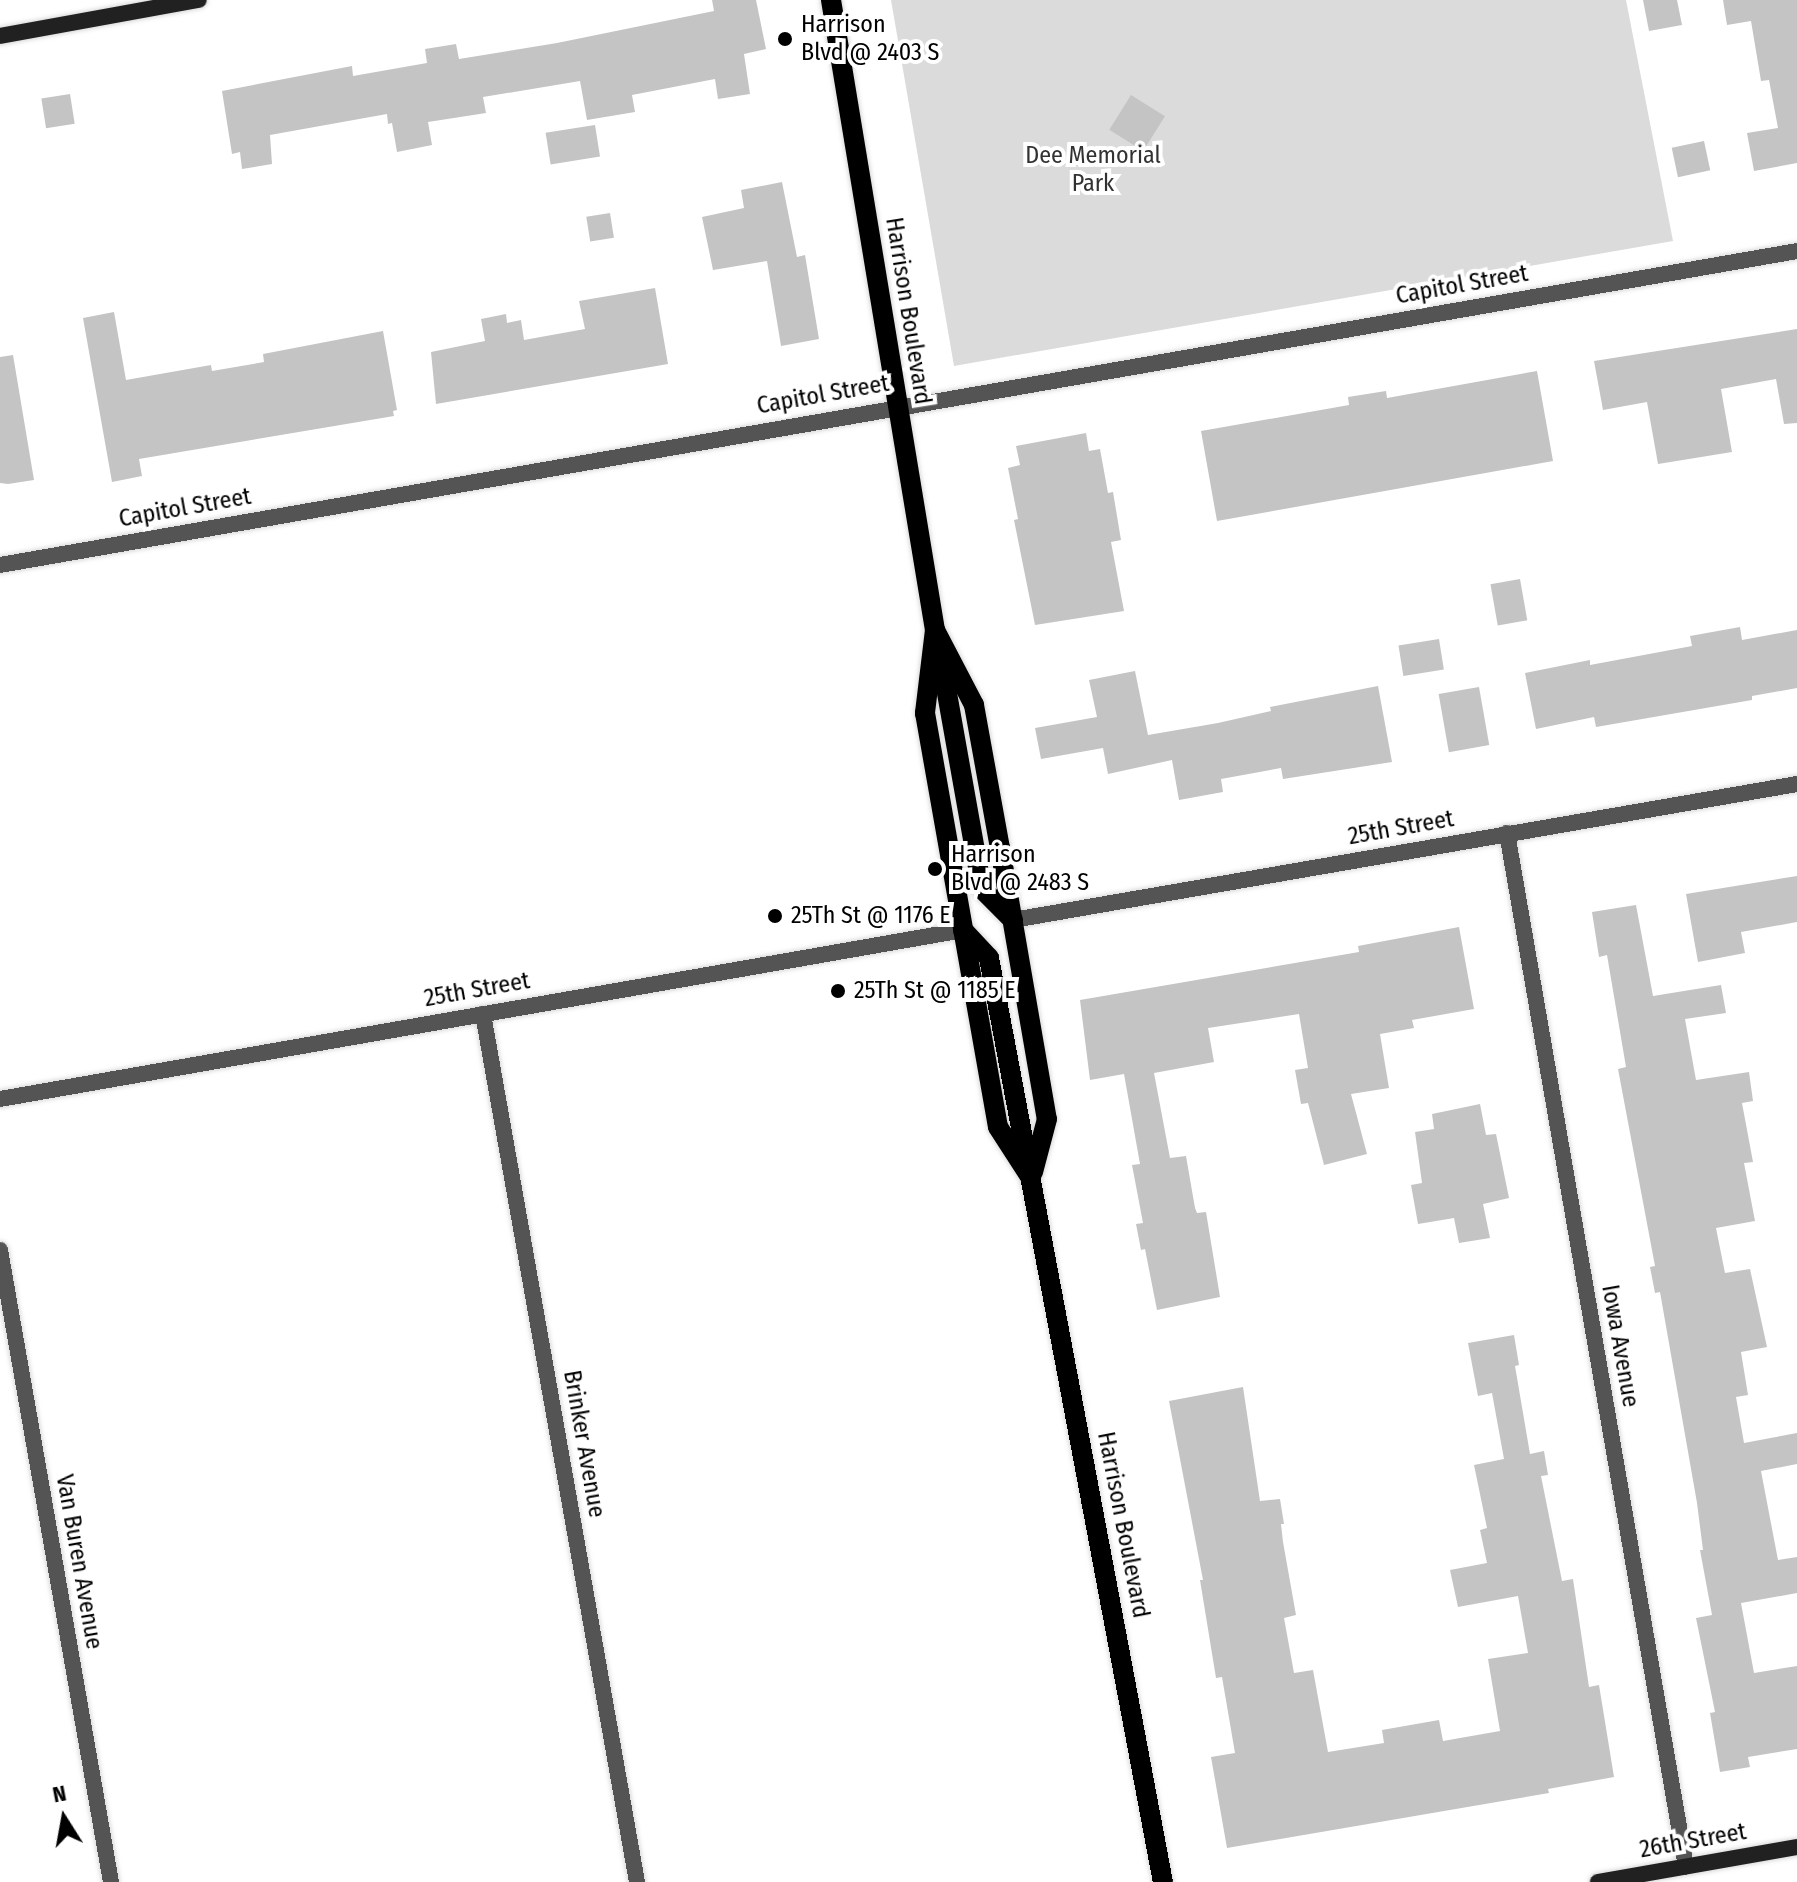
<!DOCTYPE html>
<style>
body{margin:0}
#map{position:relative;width:1797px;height:1882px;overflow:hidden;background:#fff;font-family:"Fira Sans Condensed",sans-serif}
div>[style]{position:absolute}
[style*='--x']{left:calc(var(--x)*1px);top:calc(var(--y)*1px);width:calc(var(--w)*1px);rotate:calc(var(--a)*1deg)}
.green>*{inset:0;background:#dbdbdb}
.building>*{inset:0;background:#c4c4c4;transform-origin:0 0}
.roads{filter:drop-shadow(0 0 2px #dbdbdb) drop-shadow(0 0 2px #dbdbdb)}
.street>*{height:16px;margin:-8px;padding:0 8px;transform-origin:8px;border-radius:8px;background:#545454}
.secondary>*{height:16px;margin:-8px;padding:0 8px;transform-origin:8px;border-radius:8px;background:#212121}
.primary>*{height:20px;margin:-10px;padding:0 10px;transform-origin:10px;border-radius:10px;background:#000}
.dots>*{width:22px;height:22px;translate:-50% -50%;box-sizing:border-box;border:4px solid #fff;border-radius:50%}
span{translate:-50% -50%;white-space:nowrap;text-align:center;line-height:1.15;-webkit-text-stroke:8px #fff;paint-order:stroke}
.poi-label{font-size:24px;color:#000}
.left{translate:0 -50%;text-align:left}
.park-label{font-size:24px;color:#323232}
.street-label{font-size:24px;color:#000}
.north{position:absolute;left:24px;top:1778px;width:80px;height:80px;-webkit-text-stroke:6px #fff;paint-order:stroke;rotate:349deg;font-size:22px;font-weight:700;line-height:32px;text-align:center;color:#000}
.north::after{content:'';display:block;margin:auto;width:28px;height:36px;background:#000;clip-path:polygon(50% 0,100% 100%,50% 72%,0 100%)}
</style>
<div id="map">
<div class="green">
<i style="clip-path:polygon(891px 0,1626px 0,1673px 241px,954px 366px)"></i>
</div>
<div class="building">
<i style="clip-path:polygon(712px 0,756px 0,766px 49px,744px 54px,750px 94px,718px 99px,715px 79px,632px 95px,635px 112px,587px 120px,580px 81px,483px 97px,486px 113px,428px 122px,432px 145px,397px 152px,392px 123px,388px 124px,387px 114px,270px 135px,272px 164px,242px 169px,240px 152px,232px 154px,222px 91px,352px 66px,353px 76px,427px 63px,425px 49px,456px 44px,459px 59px,557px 43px,714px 11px)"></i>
<i style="clip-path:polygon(1643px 0,1677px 0,1682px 25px,1649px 31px)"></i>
<i style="clip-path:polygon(1723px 0,1797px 0,1797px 163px,1754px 171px,1747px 133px,1778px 128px,1769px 80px,1761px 81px,1751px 21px,1727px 25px)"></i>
<i style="left:70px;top:94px;width:30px;height:29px;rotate:81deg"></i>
<i style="left:1131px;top:95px;width:40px;height:41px;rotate:32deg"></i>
<i style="left:595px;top:125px;width:32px;height:50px;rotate:81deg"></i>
<i style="left:1704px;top:141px;width:30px;height:33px;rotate:78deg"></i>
<i style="clip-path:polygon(782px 182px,797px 257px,805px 255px,819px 339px,781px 346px,767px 261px,713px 270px,702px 217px,744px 208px,741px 190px)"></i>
<i style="left:610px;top:213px;width:25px;height:24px;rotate:81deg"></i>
<i style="clip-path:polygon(655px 288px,668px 364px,436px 404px,431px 352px,485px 341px,481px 319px,506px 314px,507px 323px,521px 320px,524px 340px,585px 329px,579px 301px)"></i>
<i style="clip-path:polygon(114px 312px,126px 380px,211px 365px,212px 371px,264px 362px,263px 354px,383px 331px,397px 410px,393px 411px,394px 416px,139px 459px,142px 476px,112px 482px,83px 318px)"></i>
<i style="clip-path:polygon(1797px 329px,1797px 423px,1784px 424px,1776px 379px,1721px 389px,1732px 452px,1658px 464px,1647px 402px,1603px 410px,1594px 361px)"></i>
<i style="clip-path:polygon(13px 355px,34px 480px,8px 484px,0 483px,0 357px)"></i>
<i style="clip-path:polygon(1537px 371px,1553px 461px,1217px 521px,1201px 431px,1349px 405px,1348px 397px,1386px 391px,1387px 398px)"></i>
<i style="clip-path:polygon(1086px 433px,1089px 451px,1100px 449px,1108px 493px,1113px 492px,1121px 540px,1111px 542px,1124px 611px,1035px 625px,1014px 520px,1018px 519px,1008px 468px,1020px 465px,1016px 446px)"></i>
<i style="left:1520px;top:579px;width:42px;height:30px;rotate:80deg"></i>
<i style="clip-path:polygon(1740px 627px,1742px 640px,1797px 630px,1797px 688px,1752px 696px,1752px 700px,1596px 727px,1594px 717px,1536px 729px,1525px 673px,1590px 660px,1590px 665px,1692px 646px,1690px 636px)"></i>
<i style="left:1439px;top:639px;width:31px;height:41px;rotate:81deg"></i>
<i style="clip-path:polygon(1135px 671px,1148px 735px,1218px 723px,1271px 711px,1270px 707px,1378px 686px,1392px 762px,1283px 779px,1281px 768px,1221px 779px,1223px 792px,1179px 800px,1172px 760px,1108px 774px,1103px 748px,1041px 759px,1035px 728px,1097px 717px,1089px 680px)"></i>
<i style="left:1479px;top:687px;width:59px;height:41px;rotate:80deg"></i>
<i style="clip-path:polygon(1797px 876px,1797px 922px,1741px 932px,1745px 953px,1698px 962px,1686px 894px)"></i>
<i style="clip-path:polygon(1636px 905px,1653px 996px,1721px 985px,1726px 1013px,1685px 1019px,1696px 1080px,1749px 1072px,1753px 1101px,1742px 1103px,1753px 1162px,1744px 1163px,1755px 1221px,1716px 1228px,1725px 1273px,1750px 1269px,1767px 1347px,1741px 1352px,1748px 1395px,1736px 1397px,1744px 1443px,1797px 1433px,1797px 1464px,1761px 1471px,1778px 1560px,1797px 1557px,1797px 1593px,1741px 1603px,1754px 1673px,1797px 1666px,1797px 1749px,1748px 1757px,1750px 1767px,1720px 1772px,1710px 1713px,1715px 1712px,1696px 1618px,1712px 1615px,1700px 1550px,1703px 1550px,1697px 1503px,1660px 1292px,1655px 1293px,1650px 1267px,1655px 1266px,1618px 1069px,1626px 1067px,1607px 955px,1599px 957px,1592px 912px)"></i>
<i style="clip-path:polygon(1459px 927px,1474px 1009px,1412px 1020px,1414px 1028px,1380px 1034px,1389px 1088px,1351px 1094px,1367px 1154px,1324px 1165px,1308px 1103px,1301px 1104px,1295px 1070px,1308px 1068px,1299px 1014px,1208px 1028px,1214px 1062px,1154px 1073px,1170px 1158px,1186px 1156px,1195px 1208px,1197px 1213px,1206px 1212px,1220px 1297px,1157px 1310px,1145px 1249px,1141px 1250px,1136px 1224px,1143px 1223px,1132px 1165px,1140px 1164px,1124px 1074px,1090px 1080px,1080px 1000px,1359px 952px,1358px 946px)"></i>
<i style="clip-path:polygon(1480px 1104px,1486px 1135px,1496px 1134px,1509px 1198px,1483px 1204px,1490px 1238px,1459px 1243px,1454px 1218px,1418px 1224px,1411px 1185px,1422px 1183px,1415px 1132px,1434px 1129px,1432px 1114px)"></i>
<i style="clip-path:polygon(1514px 1335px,1519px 1365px,1515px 1366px,1530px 1454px,1544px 1451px,1548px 1475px,1541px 1476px,1562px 1581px,1573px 1579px,1589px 1687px,1599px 1685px,1614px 1777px,1548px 1789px,1549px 1793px,1227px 1848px,1211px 1757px,1235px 1753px,1222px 1677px,1216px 1678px,1200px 1580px,1203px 1580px,1169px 1401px,1243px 1387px,1260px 1501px,1280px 1499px,1284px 1524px,1281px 1524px,1283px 1542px,1296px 1615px,1284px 1618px,1294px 1673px,1313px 1670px,1328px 1752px,1384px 1743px,1382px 1730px,1439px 1720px,1443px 1741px,1500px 1731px,1488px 1659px,1528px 1653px,1518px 1596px,1458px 1607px,1450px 1570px,1487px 1563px,1480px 1530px,1487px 1528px,1474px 1465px,1504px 1459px,1492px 1393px,1478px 1396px,1468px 1343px)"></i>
</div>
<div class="roads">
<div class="street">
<i style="--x:0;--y:565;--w:1824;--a:-9.91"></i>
<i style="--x:1507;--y:833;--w:1049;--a:80.18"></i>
<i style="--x:1013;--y:920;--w:796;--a:-9.84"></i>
<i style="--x:483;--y:1014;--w:882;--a:79.94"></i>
<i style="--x:0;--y:1099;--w:978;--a:-9.95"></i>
<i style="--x:0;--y:1250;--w:642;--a:80.04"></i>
</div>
<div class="secondary">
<i style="--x:0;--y:36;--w:202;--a:-10.3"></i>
<i style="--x:1598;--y:1882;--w:202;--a:-10"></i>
</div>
<div class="primary">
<i style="--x:831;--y:0;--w:639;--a:80.63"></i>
<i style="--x:935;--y:630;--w:84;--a:96.9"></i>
<i style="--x:925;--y:713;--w:420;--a:80"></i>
<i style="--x:998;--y:1127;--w:61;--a:57.1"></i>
<i style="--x:935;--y:630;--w:85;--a:62.5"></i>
<i style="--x:974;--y:705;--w:145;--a:79.7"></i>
<i style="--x:1000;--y:848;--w:275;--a:80.2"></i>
<i style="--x:1047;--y:1119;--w:55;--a:104.8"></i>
<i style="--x:940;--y:654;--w:239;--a:79.9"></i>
<i style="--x:982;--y:889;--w:44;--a:45"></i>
<i style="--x:963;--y:930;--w:38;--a:47"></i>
<i style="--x:989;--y:958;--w:940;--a:79.34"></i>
</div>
</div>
<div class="dots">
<i style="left:785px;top:39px;background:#000"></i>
<i style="left:935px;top:869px;background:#000"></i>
<i style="left:775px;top:916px;background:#000"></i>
<i style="left:838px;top:991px;background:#000"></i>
</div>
<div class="poi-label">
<span class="left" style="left:801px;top:39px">Harrison<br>Blvd @ 2403 S</span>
<span class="left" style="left:951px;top:869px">Harrison<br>Blvd @ 2483 S</span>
<span class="left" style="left:791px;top:916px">25Th St @ 1176 E</span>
<span class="left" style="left:854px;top:991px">25Th St @ 1185 E</span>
</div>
<div class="park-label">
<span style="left:1093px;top:170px">Dee Memorial<br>Park</span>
</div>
<div class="street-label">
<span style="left:1462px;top:285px;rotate:-10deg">Capitol Street</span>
<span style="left:908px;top:311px;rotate:81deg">Harrison Boulevard</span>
<span style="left:823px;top:395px;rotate:-10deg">Capitol Street</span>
<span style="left:185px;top:508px;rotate:-10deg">Capitol Street</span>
<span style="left:1401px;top:828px;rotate:-10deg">25th Street</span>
<span style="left:477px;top:990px;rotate:-10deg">25th Street</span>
<span style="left:1620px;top:1346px;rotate:80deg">Iowa Avenue</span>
<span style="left:584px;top:1444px;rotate:80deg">Brinker Avenue</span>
<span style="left:1123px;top:1525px;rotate:79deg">Harrison Boulevard</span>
<span style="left:79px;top:1562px;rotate:80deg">Van Buren Avenue</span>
<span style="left:1693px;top:1841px;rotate:-10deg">26th Street</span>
</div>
<div class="north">N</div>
</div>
